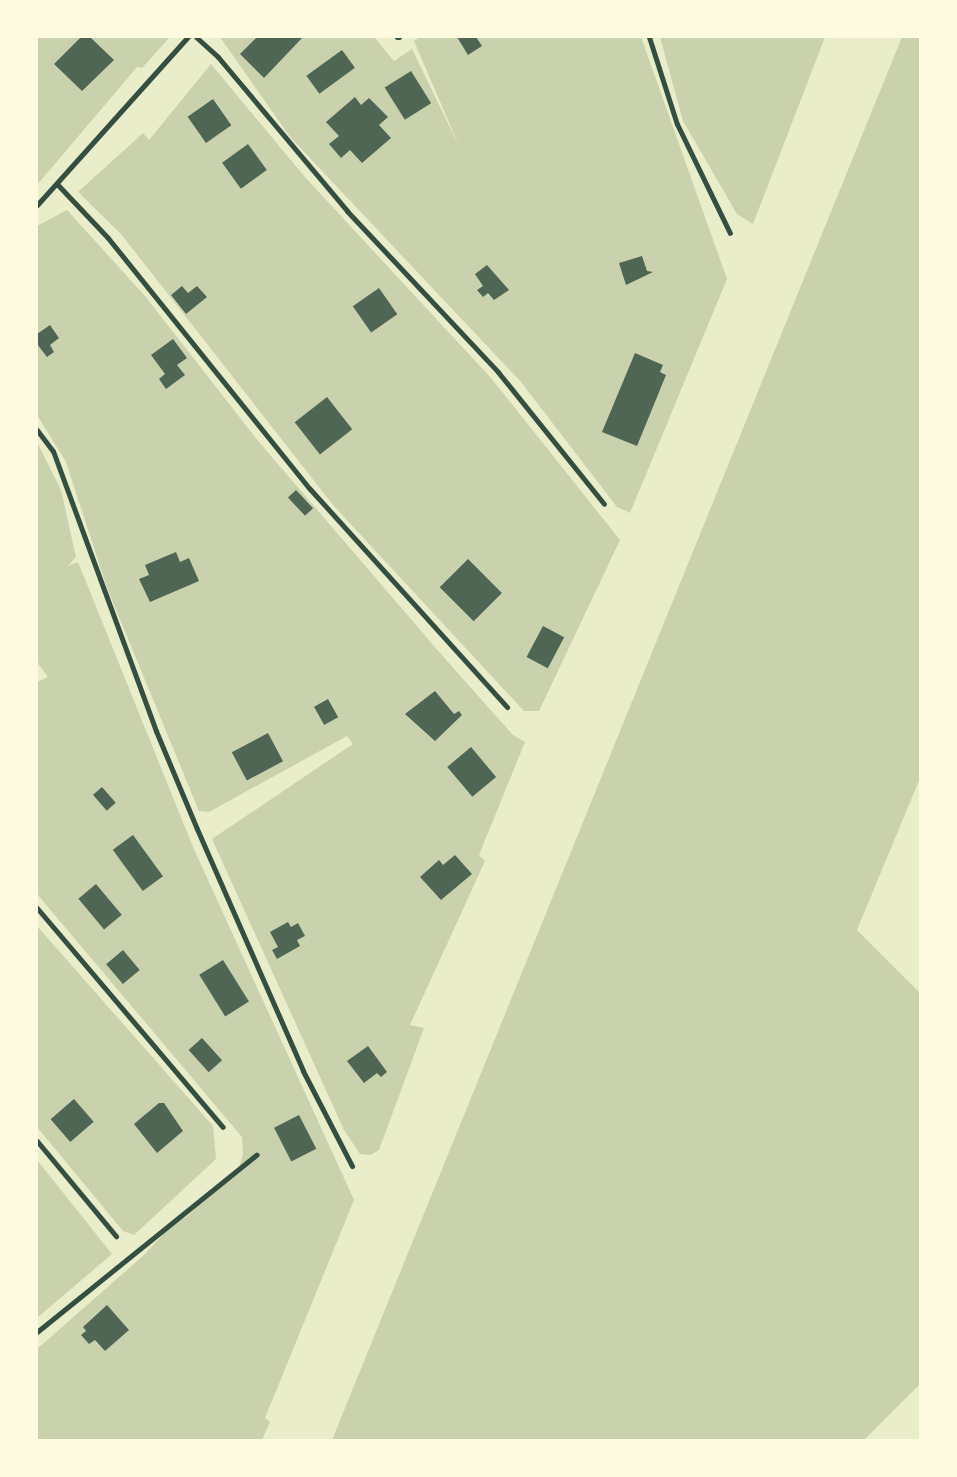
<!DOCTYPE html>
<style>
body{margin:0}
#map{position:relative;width:957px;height:1477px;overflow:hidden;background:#e9edc9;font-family:"Fira Sans Condensed",sans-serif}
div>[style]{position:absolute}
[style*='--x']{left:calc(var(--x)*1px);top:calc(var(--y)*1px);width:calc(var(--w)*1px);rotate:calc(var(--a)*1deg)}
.green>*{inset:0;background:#cad2ad}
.building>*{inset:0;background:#4f6655;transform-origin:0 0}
.path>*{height:4.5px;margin:-2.25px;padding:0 2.25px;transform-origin:2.25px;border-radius:2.25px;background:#344e41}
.service>*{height:5px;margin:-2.5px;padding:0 2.5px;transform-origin:2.5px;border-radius:2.5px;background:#344e41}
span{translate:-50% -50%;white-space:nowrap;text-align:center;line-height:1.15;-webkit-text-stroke:5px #fefae0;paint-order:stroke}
.frame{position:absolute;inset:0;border:38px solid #fefae0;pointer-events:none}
</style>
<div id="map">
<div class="green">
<i style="clip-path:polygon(37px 37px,170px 37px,142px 68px,137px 67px,37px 185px)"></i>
<i style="clip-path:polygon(220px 37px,374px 37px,394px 61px,412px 49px,459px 146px,414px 41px,420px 37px,641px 37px,727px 279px,630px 513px,617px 507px,521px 382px,290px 137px)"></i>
<i style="clip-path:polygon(660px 37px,825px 37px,753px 224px,737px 214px,683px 121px)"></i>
<i style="clip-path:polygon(902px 37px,920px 37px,920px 778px,857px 930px,920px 993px,920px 1384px,864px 1440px,332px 1440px)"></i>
<i style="clip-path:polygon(211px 64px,304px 176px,491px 378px,620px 540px,539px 711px,524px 711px,333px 505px,121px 234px,78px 192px,143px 133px,149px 140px)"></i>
<i style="clip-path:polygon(67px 210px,145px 296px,259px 442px,440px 653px,513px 735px,525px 742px,479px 855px,485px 861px,410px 1025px,424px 1028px,379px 1150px,370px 1155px,360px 1154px,344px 1130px,212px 839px,353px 744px,347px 736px,209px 812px,199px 811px,107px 588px,66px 462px,37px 415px,37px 226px)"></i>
<i style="clip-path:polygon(37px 442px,61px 490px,76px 557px,68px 566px,78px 562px,193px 847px,354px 1200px,265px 1418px,270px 1422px,262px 1440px,37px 1440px,37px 1349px,143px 1256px,178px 1218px,185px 1218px,239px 1169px,243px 1154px,242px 1137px,37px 894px,37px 682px,48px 677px,37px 662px)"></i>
<i style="clip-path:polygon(37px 926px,213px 1126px,216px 1159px,134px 1235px,123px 1231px,37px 1127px)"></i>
<i style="clip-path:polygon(37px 1160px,112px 1254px,37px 1318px)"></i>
</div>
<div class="building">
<i style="clip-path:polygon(81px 37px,90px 37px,114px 60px,82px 91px,54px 64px)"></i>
<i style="clip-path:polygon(257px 37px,303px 37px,264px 78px,240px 54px)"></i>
<i style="clip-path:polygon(457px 37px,476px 37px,482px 46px,468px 55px)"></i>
<i style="left:342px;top:50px;width:22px;height:44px;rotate:54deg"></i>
<i style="left:411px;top:71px;width:38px;height:31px;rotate:58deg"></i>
<i style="clip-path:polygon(355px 97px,361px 105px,369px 98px,388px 117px,379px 125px,391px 138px,362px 163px,350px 150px,341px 158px,329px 144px,339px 136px,326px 122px)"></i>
<i style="left:213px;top:99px;width:32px;height:31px;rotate:55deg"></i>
<i style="left:248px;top:144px;width:32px;height:32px;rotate:54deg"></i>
<i style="clip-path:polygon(642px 256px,647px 271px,653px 272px,626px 285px,619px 263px)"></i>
<i style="clip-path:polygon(487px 265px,509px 290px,494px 300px,488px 293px,483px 297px,477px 290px,483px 286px,475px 274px)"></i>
<i style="clip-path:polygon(182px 286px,188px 293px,197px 286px,207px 297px,186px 314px,171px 295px)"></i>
<i style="left:379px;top:288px;width:32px;height:32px;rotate:55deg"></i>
<i style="clip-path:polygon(50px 325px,59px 338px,50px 345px,54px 352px,47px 357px,37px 344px,37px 334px)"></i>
<i style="clip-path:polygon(173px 339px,187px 358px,177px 365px,185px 375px,166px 389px,159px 379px,165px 374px,151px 355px)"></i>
<i style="clip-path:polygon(635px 353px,663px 365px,660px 372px,666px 375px,637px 446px,602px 432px)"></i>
<i style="left:327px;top:397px;width:41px;height:41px;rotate:52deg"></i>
<i style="left:296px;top:490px;width:25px;height:11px;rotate:47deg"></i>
<i style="clip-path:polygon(176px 552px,180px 562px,189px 558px,199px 581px,150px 602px,139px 579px,149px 575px,145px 565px)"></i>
<i style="left:468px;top:559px;width:48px;height:40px;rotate:45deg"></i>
<i style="left:543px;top:626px;width:24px;height:35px;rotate:28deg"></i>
<i style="clip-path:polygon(435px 691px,454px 714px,459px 711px,462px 715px,435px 741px,405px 714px)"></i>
<i style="left:328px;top:699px;width:21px;height:16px;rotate:61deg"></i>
<i style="left:268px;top:733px;width:32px;height:41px;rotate:62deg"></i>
<i style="left:471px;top:747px;width:39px;height:31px;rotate:50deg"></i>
<i style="left:102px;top:787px;width:21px;height:12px;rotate:49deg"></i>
<i style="left:133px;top:835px;width:51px;height:25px;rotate:54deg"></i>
<i style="clip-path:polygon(455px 855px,472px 874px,441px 900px,420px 877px,439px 860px,443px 865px)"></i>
<i style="left:96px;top:884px;width:40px;height:23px;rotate:50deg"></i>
<i style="clip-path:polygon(288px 922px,291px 927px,298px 923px,305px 936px,297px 940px,300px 946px,277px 959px,272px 950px,278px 947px,270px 932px)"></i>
<i style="left:123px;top:950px;width:26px;height:22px;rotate:50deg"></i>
<i style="left:223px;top:960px;width:49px;height:28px;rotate:58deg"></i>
<i style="left:202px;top:1038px;width:30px;height:18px;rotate:48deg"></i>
<i style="clip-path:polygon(368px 1046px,387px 1072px,381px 1077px,377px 1073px,364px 1083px,347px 1061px)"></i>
<i style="left:74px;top:1099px;width:30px;height:31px;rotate:49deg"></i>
<i style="clip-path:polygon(159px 1103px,164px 1103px,183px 1131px,157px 1153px,134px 1124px)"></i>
<i style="left:299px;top:1115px;width:38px;height:28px;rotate:63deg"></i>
<i style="clip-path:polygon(107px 1305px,129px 1330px,105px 1351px,95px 1340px,89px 1344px,81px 1335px,86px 1331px,83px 1327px)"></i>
</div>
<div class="path">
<i style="--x:37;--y:1332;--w:282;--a:-38.9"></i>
</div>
<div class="service">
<i style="--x:196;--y:37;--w:30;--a:42"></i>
<i style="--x:218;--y:57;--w:201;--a:50"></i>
<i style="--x:347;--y:211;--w:221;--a:46.8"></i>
<i style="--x:498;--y:372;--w:169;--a:51.2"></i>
<i style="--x:397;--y:37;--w:2;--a:0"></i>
<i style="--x:649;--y:37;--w:91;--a:72.2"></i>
<i style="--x:677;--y:124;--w:121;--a:64.1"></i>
<i style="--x:57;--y:184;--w:74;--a:46.6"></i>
<i style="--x:108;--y:238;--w:322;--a:51.2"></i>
<i style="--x:310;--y:489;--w:294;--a:47.9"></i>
<i style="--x:37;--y:205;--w:226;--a:-48.1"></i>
<i style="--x:37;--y:430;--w:26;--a:53"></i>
<i style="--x:53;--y:451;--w:298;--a:69.8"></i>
<i style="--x:156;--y:731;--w:106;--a:67.3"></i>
<i style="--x:197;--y:829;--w:264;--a:66.3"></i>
<i style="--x:303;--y:1071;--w:107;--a:62.7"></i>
<i style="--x:37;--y:908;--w:287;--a:49.7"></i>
<i style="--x:37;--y:1141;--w:124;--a:50.3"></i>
</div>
<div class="frame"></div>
</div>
